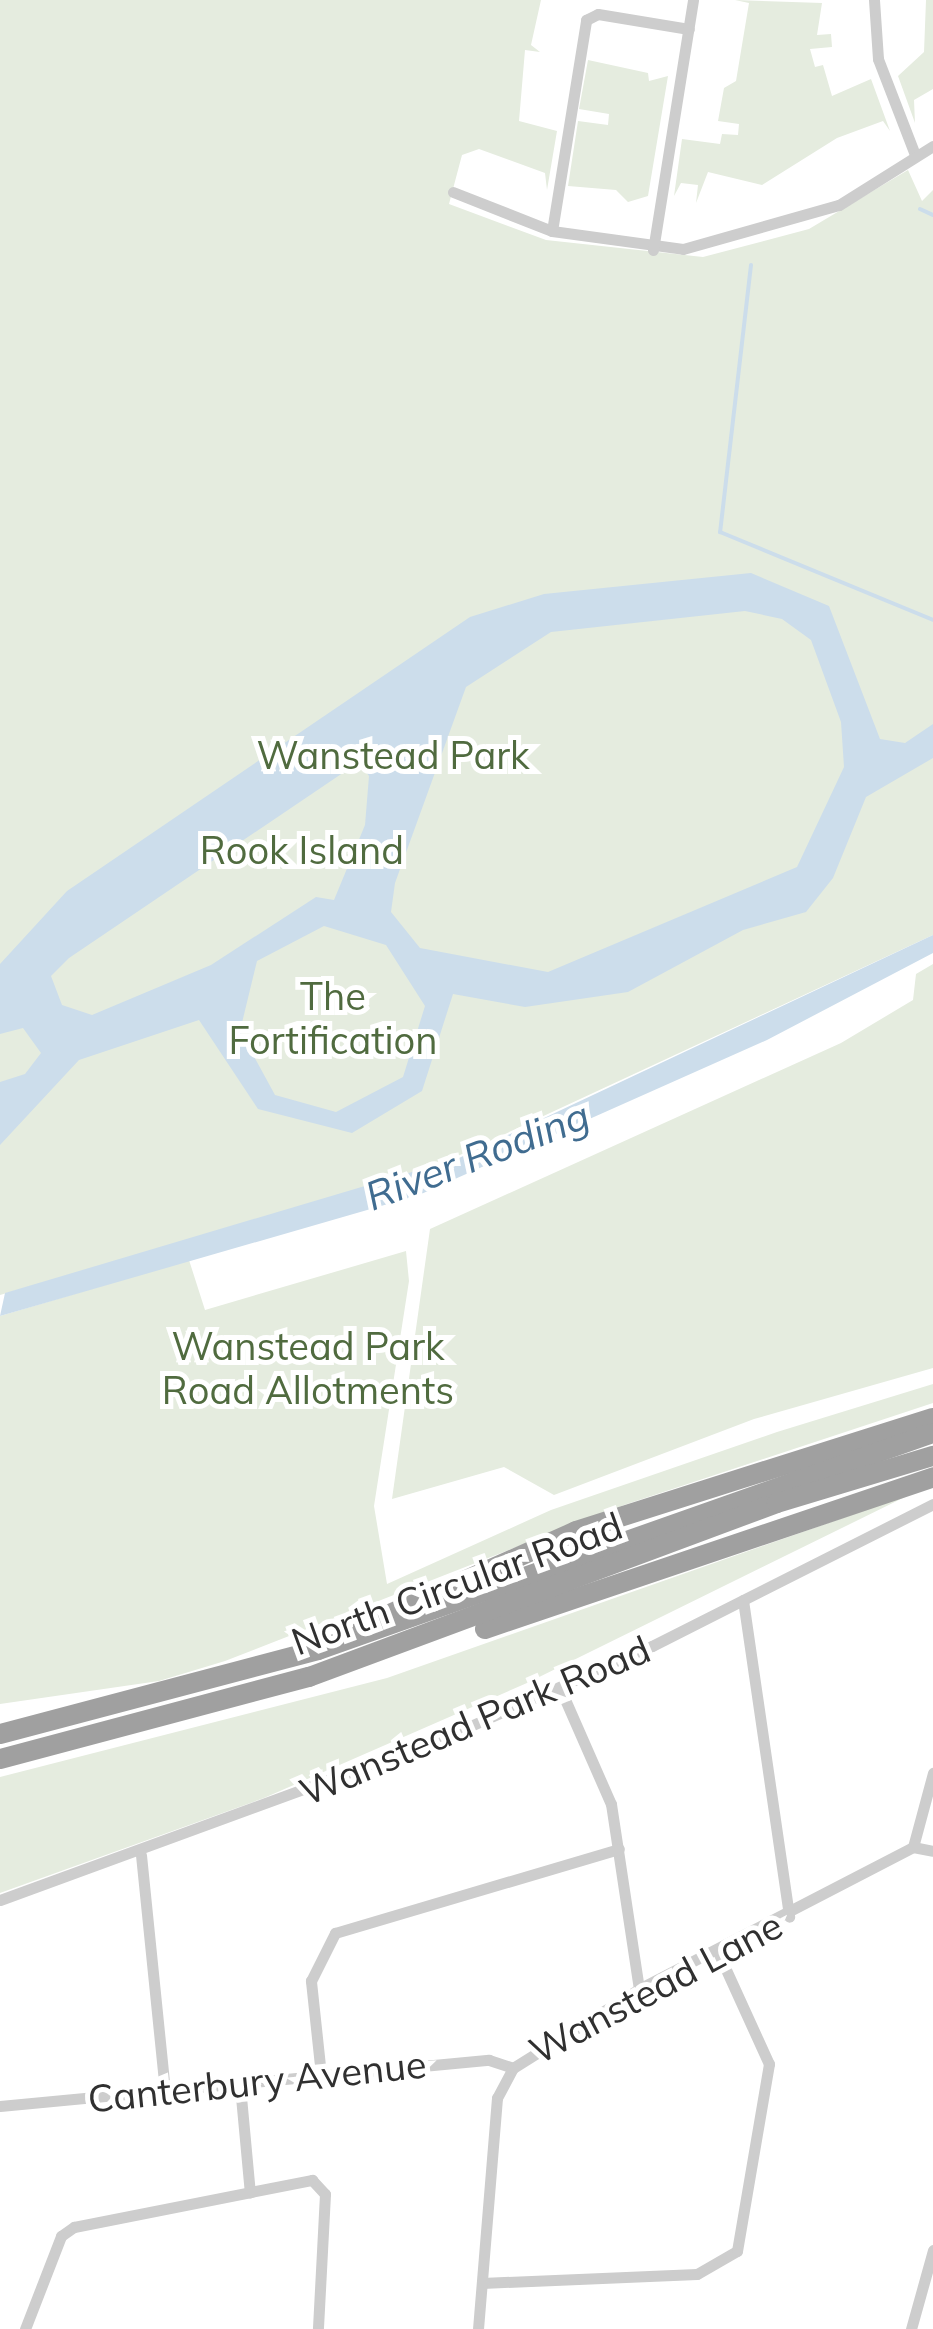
<!DOCTYPE html>
<style>
body{margin:0}
#map{position:relative;width:933px;height:2329px;overflow:hidden;background:#fff;font-family:Mulish,sans-serif}
div>[style]{position:absolute}
[style*='--x']{left:calc(var(--x)*1px);top:calc(var(--y)*1px);width:calc(var(--w)*1px);rotate:calc(var(--a)*1deg)}
.green>*{inset:0;background:#e5ecdf}
.water>*{inset:0;background:#ccddeb}
.stream>*{height:4px;margin:-2px;padding:0 2px;transform-origin:2px;border-radius:2px;background:#ccddeb}
.minor>*{height:11px;margin:-5.5px;padding:0 5.5px;transform-origin:5.5px;border-radius:5.5px;background:#cdcdcd}
.trunk>*{height:20px;margin:-10px;padding:0 10px;transform-origin:10px;border-radius:10px;background:#a0a0a0}
span{translate:-50% -50%;white-space:nowrap;text-align:center;line-height:1.15;-webkit-text-stroke:10px #fff;paint-order:stroke}
.park-label{font-size:38px;color:#506b3f}
.street-label{font-size:38px;color:#303030}
.water-label{font-size:40px;color:#406c90;font-style:italic}
</style>
<div id="map">
<div class="green">
<i style="clip-path:polygon(0 0,541px 0,531px 45px,540px 52px,525px 50px,519px 121px,557px 131px,547px 190px,545px 173px,479px 149px,462px 155px,449px 204px,546px 240px,703px 257px,809px 229px,908px 170px,922px 201px,933px 190px,933px 935px,419px 1174px,0 1295px)"></i>
<i style="clip-path:polygon(735px 0,822px 3px,817px 35px,831px 34px,832px 47px,810px 49px,815px 67px,823px 65px,832px 96px,871px 79px,890px 131px,883px 121px,837px 138px,762px 185px,708px 172px,696px 203px,698px 185px,681px 183px,674px 196px,682px 139px,720px 144px,722px 134px,738px 135px,739px 124px,718px 121px,724px 88px,736px 81px,749px 3px)"></i>
<i style="clip-path:polygon(926px 0,933px 0,933px 89px,914px 100px,915px 123px,898px 76px,924px 52px)"></i>
<i style="clip-path:polygon(588px 60px,648px 73px,649px 81px,668px 76px,648px 196px,628px 202px,616px 190px,568px 186px,578px 121px,608px 125px,609px 114px,579px 109px)"></i>
<i style="clip-path:polygon(933px 964px,933px 1368px,754px 1419px,554px 1495px,504px 1467px,392px 1499px,430px 1229px,841px 1043px,913px 1000px,916px 974px)"></i>
<i style="clip-path:polygon(406px 1251px,409px 1281px,374px 1506px,387px 1584px,551px 1510px,777px 1432px,933px 1384px,933px 1403px,624px 1505px,225px 1661px,159px 1681px,0 1704px,0 1316px,189px 1260px,205px 1310px)"></i>
<i style="clip-path:polygon(911px 1494px,527px 1683px,264px 1798px,0 1893px,0 1777px,387px 1678px)"></i>
</div>
<div class="water">
<i style="clip-path:polygon(evenodd,751px 573px,829px 606px,880px 739px,905px 743px,933px 724px,933px 758px,866px 797px,833px 878px,806px 912px,743px 930px,628px 992px,525px 1007px,453px 994px,422px 1091px,352px 1133px,258px 1109px,199px 1020px,79px 1060px,0 1145px,0 1082px,25px 1074px,41px 1053px,23px 1028px,0 1034px,0 964px,67px 891px,470px 617px,544px 594px,751px 573px,745px 611px,782px 619px,811px 640px,841px 722px,844px 767px,797px 867px,548px 972px,420px 948px,391px 912px,395px 883px,466px 687px,551px 632px,745px 611px,751px 573px,359px 762px,369px 776px,365px 825px,334px 900px,316px 897px,211px 965px,92px 1015px,62px 1005px,51px 976px,69px 958px,359px 762px,751px 573px,324px 926px,386px 945px,425px 1006px,403px 1077px,336px 1112px,275px 1095px,240px 1031px,257px 961px,324px 926px)"></i>
<i style="clip-path:polygon(933px 935px,933px 953px,767px 1040px,419px 1195px,0 1316px,5px 1293px,459px 1158px)"></i>
</div>
<div class="stream">
<i style="--x:920;--y:209;--w:14;--a:25"></i>
<i style="--x:751;--y:265;--w:269;--a:96.6"></i>
<i style="--x:720;--y:532;--w:230;--a:22.4"></i>
</div>
<div class="minor">
<i style="--x:874;--y:0;--w:59;--a:86.1"></i>
<i style="--x:878;--y:59;--w:103;--a:68.9"></i>
<i style="--x:453;--y:192;--w:106;--a:21.5"></i>
<i style="--x:552;--y:231;--w:132;--a:7.8"></i>
<i style="--x:683;--y:249;--w:162;--a:-15.8"></i>
<i style="--x:839;--y:205;--w:111;--a:-32.1"></i>
<i style="--x:552;--y:231;--w:214;--a:-80.8"></i>
<i style="--x:586;--y:20;--w:13;--a:-27"></i>
<i style="--x:598;--y:14;--w:92;--a:9.4"></i>
<i style="--x:653;--y:250;--w:253;--a:-80.9"></i>
<i style="--x:743;--y:1600;--w:320;--a:81.7"></i>
<i style="--x:560;--y:1688;--w:127;--a:66.3"></i>
<i style="--x:611;--y:1804;--w:187;--a:81.4"></i>
<i style="--x:913;--y:1847;--w:20;--a:11"></i>
<i style="--x:141;--y:1855;--w:238;--a:84.2"></i>
<i style="--x:0;--y:1900;--w:469;--a:-20.1"></i>
<i style="--x:441;--y:1739;--w:231;--a:-23.8"></i>
<i style="--x:652;--y:1646;--w:315;--a:-26.8"></i>
<i style="--x:321;--y:2075;--w:95;--a:-96.1"></i>
<i style="--x:311;--y:1981;--w:54;--a:-63.4"></i>
<i style="--x:335;--y:1933;--w:296;--a:-16.5"></i>
<i style="--x:240;--y:2086;--w:107;--a:84.7"></i>
<i style="--x:0;--y:2106;--w:491;--a:-5.4"></i>
<i style="--x:489;--y:2060;--w:25;--a:18"></i>
<i style="--x:482;--y:2283;--w:215;--a:-2.4"></i>
<i style="--x:697;--y:2274;--w:46;--a:-29.9"></i>
<i style="--x:737;--y:2251;--w:190;--a:-80.3"></i>
<i style="--x:769;--y:2064;--w:123;--a:-114.5"></i>
<i style="--x:25;--y:2329;--w:100;--a:-68.8"></i>
<i style="--x:61;--y:2236;--w:16;--a:-35"></i>
<i style="--x:74;--y:2227;--w:243;--a:-11.2"></i>
<i style="--x:312;--y:2180;--w:19;--a:47"></i>
<i style="--x:325;--y:2194;--w:135;--a:93"></i>
<i style="--x:478;--y:2329;--w:232;--a:-85.3"></i>
<i style="--x:497;--y:2098;--w:34;--a:-62"></i>
<i style="--x:513;--y:2068;--w:149;--a:-32.1"></i>
<i style="--x:639;--y:1989;--w:309;--a:-27.4"></i>
<i style="--x:913;--y:1847;--w:77;--a:-74.9"></i>
<i style="--x:911;--y:2329;--w:82;--a:-74.4"></i>
</div>
<div class="trunk">
<i style="--x:363;--y:1626;--w:233;--a:-24"></i>
<i style="--x:576;--y:1531;--w:374;--a:-17.6"></i>
<i style="--x:485;--y:1629;--w:473;--a:-18.7"></i>
<i style="--x:0;--y:1734;--w:329;--a:-14.8"></i>
<i style="--x:318;--y:1650;--w:652;--a:-19.44"></i>
<i style="--x:0;--y:1759;--w:320;--a:-14.9"></i>
<i style="--x:309;--y:1677;--w:499;--a:-20.4"></i>
<i style="--x:777;--y:1503;--w:163;--a:-16.8"></i>
</div>
<div class="park-label">
<span style="left:393px;top:756px">Wanstead Park</span>
<span style="left:302px;top:851px">Rook Island</span>
<span style="left:333px;top:1019px">The<br>Fortification</span>
<span style="left:308px;top:1369px">Wanstead Park<br>Road Allotments</span>
</div>
<div class="street-label">
<span style="left:457px;top:1584px;rotate:-20deg">North Circular Road</span>
<span style="left:475px;top:1721px;rotate:-23deg">Wanstead Park Road</span>
<span style="left:656px;top:1988px;rotate:-28deg">Wanstead Lane</span>
<span style="left:257px;top:2082px;rotate:-6deg">Canterbury Avenue</span>
</div>
<div class="water-label">
<span style="left:477px;top:1155px;rotate:-21deg">River Roding</span>
</div>
</div>
